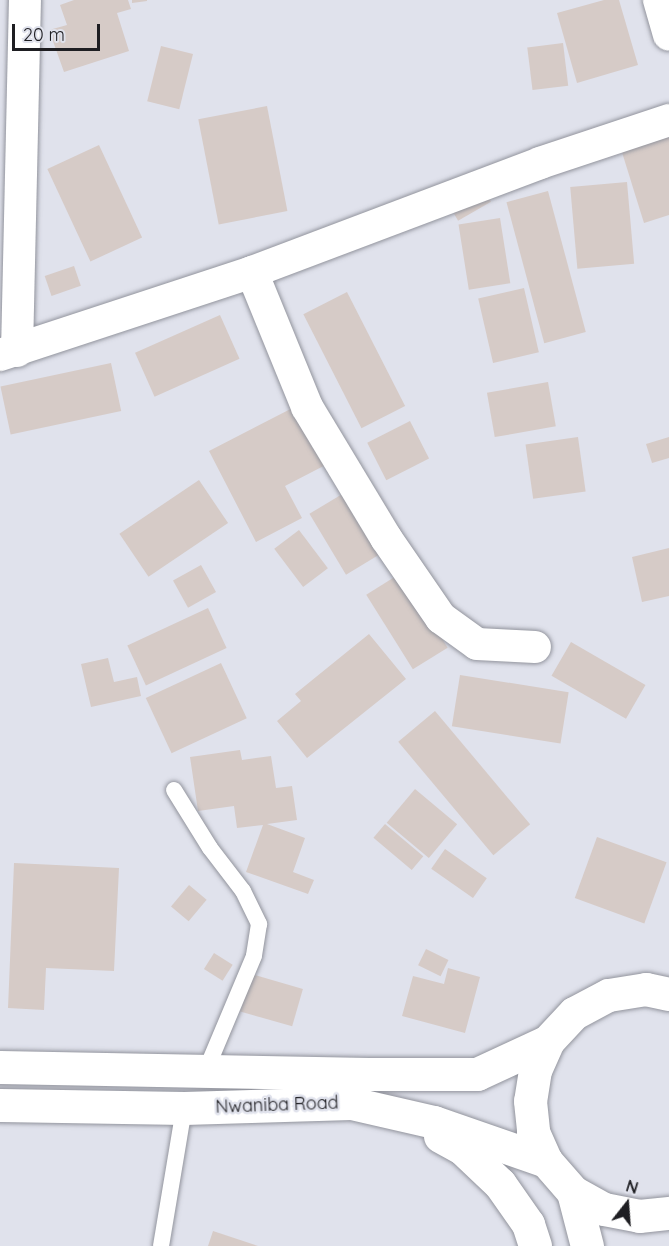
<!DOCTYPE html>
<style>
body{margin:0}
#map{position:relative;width:669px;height:1246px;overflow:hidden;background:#e0e2ec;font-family:Quicksand,sans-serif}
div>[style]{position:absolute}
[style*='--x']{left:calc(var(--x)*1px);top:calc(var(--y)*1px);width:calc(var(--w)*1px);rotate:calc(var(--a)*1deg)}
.building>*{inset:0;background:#d6cbc7;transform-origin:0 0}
.roads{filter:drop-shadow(0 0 2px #92949d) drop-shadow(0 0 2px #92949d)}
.lane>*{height:16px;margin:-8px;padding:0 8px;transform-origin:8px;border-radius:8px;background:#fff}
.street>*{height:32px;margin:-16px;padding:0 16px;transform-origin:16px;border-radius:16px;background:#fff}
.secondary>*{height:33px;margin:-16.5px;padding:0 16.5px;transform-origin:16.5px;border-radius:16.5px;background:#fff}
.primary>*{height:33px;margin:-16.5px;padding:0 16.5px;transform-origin:16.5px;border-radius:16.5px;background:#fff}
span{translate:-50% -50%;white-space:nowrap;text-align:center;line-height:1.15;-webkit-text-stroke:5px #e0e2ec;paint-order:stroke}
.street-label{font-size:18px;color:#1e1e22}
.north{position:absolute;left:597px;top:1174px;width:60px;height:60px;-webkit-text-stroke:4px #e0e2ec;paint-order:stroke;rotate:17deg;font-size:16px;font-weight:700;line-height:24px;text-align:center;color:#1e1e22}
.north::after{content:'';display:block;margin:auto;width:21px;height:27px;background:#1e1e22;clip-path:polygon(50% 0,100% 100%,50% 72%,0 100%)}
.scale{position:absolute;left:12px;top:24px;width:88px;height:27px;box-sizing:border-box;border:3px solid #1e1e22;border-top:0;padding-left:8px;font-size:18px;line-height:21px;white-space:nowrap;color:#1e1e22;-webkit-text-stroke:4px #e0e2ec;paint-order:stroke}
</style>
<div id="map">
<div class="building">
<i style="clip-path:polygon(74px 0,128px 0,131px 9px,117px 13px,129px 51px,64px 72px,49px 30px,67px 25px,60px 5px)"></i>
<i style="clip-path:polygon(132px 0,147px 0,147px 1px,132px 3px)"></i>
<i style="clip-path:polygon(604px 0,619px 0,638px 65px,577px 83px,557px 13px)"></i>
<i style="left:563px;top:43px;width:43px;height:36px;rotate:83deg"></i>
<i style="left:161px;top:46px;width:33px;height:57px;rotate:14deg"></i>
<i style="left:267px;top:106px;width:107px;height:70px;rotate:79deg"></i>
<i style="clip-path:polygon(669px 135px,669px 215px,644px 223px,620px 146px)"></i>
<i style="left:99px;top:145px;width:102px;height:57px;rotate:65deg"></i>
<i style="left:479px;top:181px;width:24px;height:38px;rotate:60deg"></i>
<i style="left:627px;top:182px;width:82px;height:57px;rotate:85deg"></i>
<i style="left:548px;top:191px;width:146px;height:43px;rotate:75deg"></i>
<i style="left:500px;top:218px;width:66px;height:42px;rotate:81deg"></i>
<i style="left:74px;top:266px;width:21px;height:31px;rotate:71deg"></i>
<i style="left:524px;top:288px;width:66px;height:47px;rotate:77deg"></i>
<i style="left:347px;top:292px;width:128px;height:49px;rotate:63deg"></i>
<i style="left:220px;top:315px;width:48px;height:93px;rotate:66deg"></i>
<i style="left:111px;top:363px;width:49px;height:113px;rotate:78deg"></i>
<i style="left:548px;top:382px;width:45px;height:62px;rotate:80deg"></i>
<i style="clip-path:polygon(308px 400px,339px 458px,285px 486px,302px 518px,256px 542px,209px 451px)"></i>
<i style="left:410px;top:421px;width:42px;height:48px;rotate:63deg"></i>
<i style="left:578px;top:437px;width:55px;height:53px;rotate:82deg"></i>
<i style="clip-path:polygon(669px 437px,669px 458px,652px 463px,646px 444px)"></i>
<i style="left:199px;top:480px;width:52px;height:96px;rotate:56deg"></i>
<i style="left:354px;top:487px;width:71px;height:52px;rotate:59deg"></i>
<i style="left:299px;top:530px;width:48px;height:31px;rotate:53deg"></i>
<i style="clip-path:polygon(669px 548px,669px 596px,642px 602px,632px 557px)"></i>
<i style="left:201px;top:565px;width:31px;height:32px;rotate:61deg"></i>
<i style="left:401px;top:573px;width:88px;height:41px;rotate:58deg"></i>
<i style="left:208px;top:608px;width:44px;height:89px;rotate:65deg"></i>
<i style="clip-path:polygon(369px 634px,406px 679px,307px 758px,277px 721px,301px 701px,295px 694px)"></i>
<i style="left:571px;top:642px;width:86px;height:39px;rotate:30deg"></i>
<i style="clip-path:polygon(108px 658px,114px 682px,137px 677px,141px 696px,91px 707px,81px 664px)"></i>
<i style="left:221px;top:663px;width:61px;height:83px;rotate:65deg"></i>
<i style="left:460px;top:675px;width:110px;height:52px;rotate:9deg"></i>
<i style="left:435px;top:711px;width:148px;height:48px;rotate:50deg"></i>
<i style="clip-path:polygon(240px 750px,242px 760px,271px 756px,276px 788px,292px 786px,297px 820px,267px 824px,305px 838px,293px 872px,314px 880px,308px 894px,246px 872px,263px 825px,237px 828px,234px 806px,198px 811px,190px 757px)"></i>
<i style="left:415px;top:789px;width:55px;height:44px;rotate:40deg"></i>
<i style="left:385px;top:824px;width:50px;height:18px;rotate:40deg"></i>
<i style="left:597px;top:837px;width:74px;height:65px;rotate:20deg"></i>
<i style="left:445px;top:849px;width:51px;height:24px;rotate:35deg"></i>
<i style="clip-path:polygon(14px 863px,119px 868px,114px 971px,46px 968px,44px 1010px,8px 1008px)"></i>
<i style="left:189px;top:885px;width:23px;height:28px;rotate:40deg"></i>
<i style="left:426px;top:949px;width:25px;height:18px;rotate:26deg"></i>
<i style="left:214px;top:953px;width:22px;height:19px;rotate:32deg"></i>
<i style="clip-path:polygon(448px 968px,480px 977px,465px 1033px,402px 1016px,413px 976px,444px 984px)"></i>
<i style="left:251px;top:974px;width:54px;height:39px;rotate:16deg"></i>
<i style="clip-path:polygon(213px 1231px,258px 1246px,208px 1246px)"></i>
</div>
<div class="roads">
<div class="lane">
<i style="--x:174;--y:790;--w:68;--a:58.2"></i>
<i style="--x:210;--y:848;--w:54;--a:52.5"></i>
<i style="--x:243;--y:891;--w:37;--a:64"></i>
<i style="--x:259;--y:924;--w:32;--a:99"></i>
<i style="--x:254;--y:956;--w:124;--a:112.8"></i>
<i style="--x:161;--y:1246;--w:140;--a:-80.5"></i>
</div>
<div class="street">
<i style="--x:659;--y:0;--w:36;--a:74"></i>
<i style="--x:252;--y:272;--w:146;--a:67.8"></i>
<i style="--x:307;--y:407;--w:153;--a:58.9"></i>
<i style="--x:386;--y:538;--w:97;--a:55.5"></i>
<i style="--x:441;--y:618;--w:44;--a:35.8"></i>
<i style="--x:477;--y:644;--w:58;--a:3"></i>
<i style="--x:17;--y:351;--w:351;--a:-88.7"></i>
<i style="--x:0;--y:355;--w:265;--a:-18.2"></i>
<i style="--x:252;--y:272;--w:308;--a:-20.7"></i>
<i style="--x:540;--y:163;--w:136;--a:-18.4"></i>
</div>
<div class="secondary">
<i style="--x:669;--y:994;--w:24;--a:-168"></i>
<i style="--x:646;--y:989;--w:38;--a:171"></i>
<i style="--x:608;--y:995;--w:38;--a:152"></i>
<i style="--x:574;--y:1013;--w:38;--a:133"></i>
<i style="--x:548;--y:1041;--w:32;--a:114"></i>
<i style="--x:535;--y:1070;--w:31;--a:99"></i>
<i style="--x:530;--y:1101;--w:31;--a:84"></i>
<i style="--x:533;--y:1132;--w:32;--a:66"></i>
<i style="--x:546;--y:1161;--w:41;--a:48.9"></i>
<i style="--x:573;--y:1192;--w:35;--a:29"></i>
<i style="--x:604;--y:1209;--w:36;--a:11"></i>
<i style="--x:639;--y:1216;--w:30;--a:-6"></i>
<i style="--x:0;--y:1067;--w:368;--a:1.1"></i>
<i style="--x:368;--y:1074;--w:109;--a:0"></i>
<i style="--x:477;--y:1074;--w:78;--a:-24.9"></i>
<i style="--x:0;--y:1105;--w:184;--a:0.9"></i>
<i style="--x:184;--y:1108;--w:167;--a:-1.7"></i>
<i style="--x:351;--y:1103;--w:85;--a:12.9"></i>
<i style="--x:434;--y:1122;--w:119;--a:19.2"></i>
<i style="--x:440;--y:1136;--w:25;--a:29"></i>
<i style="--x:462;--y:1148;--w:52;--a:43.5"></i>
<i style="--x:500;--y:1184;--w:49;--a:55"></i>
<i style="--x:528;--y:1224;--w:23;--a:72"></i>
</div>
<div class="primary">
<i style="--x:573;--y:1192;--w:56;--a:75.5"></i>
</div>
</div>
<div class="street-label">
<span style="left:277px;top:1105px;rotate:-2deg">Nwaniba Road</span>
</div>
<div class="north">N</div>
<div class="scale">20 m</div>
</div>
